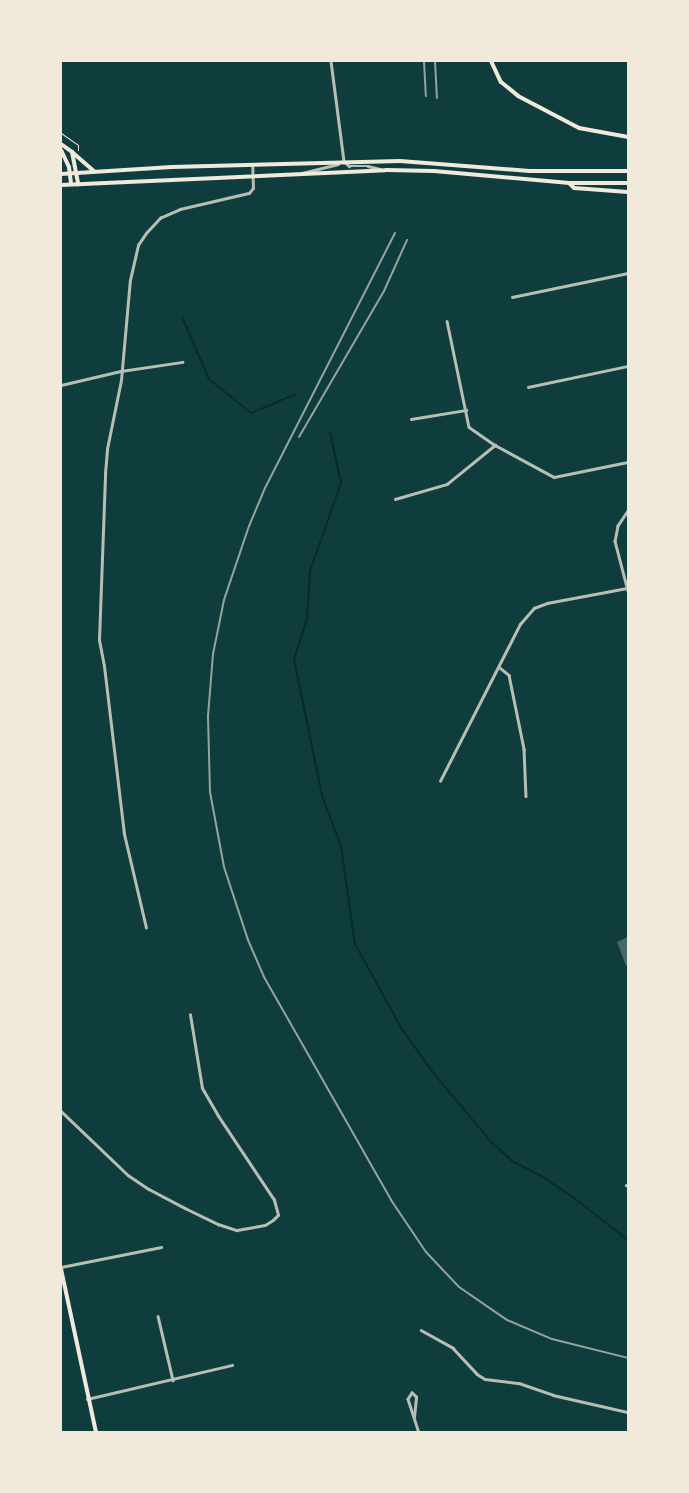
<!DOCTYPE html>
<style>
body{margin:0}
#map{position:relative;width:689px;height:1493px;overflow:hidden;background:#0f3d3e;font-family:"Work Sans",sans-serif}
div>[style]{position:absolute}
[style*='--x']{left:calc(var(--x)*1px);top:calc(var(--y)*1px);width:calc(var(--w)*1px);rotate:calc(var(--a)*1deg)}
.stream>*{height:2px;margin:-1px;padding:0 1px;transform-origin:1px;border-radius:1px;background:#0a2a2b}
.building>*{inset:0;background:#486865}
.path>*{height:1px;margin:-0.5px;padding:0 0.5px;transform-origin:0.5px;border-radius:0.5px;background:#f1e9da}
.minor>*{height:2.5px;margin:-1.25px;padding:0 1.25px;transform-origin:1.25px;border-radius:1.25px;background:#b8beb3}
.secondary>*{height:4px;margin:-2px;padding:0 2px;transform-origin:2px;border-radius:2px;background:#f1e9da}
.trunk>*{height:4px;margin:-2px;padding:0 2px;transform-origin:2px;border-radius:2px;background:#f1e9da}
.motorway>*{height:4.5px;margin:-2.25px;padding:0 2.25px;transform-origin:2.25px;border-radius:2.25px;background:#f1e9da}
.rail>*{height:2px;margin:-1px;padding:0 1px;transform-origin:1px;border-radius:1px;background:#97a49c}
span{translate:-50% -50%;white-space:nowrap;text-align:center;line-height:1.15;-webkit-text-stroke:5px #f1e9da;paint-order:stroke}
.frame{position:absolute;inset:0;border:62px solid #f1e9da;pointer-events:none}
</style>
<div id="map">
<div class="stream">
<i style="--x:182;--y:317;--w:68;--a:66.5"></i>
<i style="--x:209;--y:379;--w:54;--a:39"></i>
<i style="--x:251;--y:413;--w:49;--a:-22.9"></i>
<i style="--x:330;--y:432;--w:52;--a:77.8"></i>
<i style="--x:341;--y:483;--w:93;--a:109.4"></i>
<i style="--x:310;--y:571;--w:48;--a:93.6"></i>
<i style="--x:307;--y:619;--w:42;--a:108"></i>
<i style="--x:294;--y:659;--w:140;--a:78.4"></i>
<i style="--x:322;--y:796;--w:53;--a:69.2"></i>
<i style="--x:341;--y:846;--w:99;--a:81.9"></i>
<i style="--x:355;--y:944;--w:99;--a:61.1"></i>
<i style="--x:403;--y:1031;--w:54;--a:54"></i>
<i style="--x:435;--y:1075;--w:89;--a:50"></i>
<i style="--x:492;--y:1143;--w:27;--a:42"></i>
<i style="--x:512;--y:1161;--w:31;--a:27"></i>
<i style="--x:540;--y:1175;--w:41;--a:34.1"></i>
<i style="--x:574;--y:1198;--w:68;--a:37.9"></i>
</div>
<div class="building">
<i style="clip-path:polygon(628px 937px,628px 965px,626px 966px,617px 942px)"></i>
</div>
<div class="path">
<i style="--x:61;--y:133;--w:21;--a:35"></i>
<i style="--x:78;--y:145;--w:5;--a:90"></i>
</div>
<div class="minor">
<i style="--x:331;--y:61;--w:101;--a:82.6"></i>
<i style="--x:345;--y:162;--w:6;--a:45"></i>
<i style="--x:349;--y:166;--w:19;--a:0"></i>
<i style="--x:368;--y:166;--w:12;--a:14"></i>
<i style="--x:302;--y:173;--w:37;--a:-14"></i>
<i style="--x:512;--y:297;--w:118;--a:-11.7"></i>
<i style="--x:447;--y:321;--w:108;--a:78.3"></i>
<i style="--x:469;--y:427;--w:32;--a:35"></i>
<i style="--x:495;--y:445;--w:67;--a:28.5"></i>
<i style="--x:554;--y:477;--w:76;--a:-11.5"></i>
<i style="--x:61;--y:385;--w:62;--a:-13.1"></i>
<i style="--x:121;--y:371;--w:62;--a:-8.4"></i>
<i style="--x:528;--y:387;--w:102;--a:-11.9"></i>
<i style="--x:411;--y:419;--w:56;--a:-9.3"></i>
<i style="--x:395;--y:499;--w:54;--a:-16.1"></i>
<i style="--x:447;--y:484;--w:62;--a:-39.1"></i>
<i style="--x:628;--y:511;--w:18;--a:124"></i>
<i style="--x:618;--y:526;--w:15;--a:101"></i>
<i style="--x:615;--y:541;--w:52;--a:75.4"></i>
<i style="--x:499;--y:667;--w:13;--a:39"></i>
<i style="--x:509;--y:675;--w:76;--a:78.5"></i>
<i style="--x:524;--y:749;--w:47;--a:87.6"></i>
<i style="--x:440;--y:781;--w:176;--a:-63"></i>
<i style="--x:520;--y:624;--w:21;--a:-49"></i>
<i style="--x:534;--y:608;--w:14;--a:-21"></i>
<i style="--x:547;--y:603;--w:81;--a:-10.6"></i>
<i style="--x:146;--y:928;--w:97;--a:-103.2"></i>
<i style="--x:124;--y:834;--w:169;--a:-96.8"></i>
<i style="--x:104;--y:666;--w:26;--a:-101"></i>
<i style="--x:99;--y:640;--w:167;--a:-87.9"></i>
<i style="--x:105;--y:473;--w:24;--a:-85"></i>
<i style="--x:107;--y:449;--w:70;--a:-78.5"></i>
<i style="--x:121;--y:380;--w:100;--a:-84.9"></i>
<i style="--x:130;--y:280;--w:36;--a:-77"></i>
<i style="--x:138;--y:245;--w:14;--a:-56"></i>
<i style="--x:146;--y:233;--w:21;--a:-47"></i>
<i style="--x:160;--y:218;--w:22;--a:-24"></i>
<i style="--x:180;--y:209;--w:71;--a:-13.1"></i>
<i style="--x:249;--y:193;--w:6;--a:-51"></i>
<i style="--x:253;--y:188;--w:23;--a:-92"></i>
<i style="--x:61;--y:1111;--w:93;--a:43.7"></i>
<i style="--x:128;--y:1175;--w:25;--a:34"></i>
<i style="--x:149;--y:1189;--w:41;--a:27.8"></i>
<i style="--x:185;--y:1208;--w:37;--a:26"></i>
<i style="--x:218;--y:1224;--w:20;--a:18"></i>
<i style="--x:237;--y:1230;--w:28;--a:-10"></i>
<i style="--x:265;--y:1225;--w:9;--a:-32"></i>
<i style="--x:273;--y:1220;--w:7;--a:-45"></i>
<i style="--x:278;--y:1215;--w:16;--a:-105"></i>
<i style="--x:274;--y:1200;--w:101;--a:-123.7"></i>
<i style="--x:218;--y:1116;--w:32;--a:-120"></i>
<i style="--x:202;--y:1088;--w:74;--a:-99.3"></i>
<i style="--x:626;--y:1185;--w:2;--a:27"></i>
<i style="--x:61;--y:1267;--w:102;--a:-11.3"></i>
<i style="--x:158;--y:1316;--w:66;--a:76.8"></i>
<i style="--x:421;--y:1330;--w:37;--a:29"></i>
<i style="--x:453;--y:1348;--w:35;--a:47"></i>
<i style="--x:477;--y:1374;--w:9;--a:32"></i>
<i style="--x:485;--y:1379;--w:34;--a:7"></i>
<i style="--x:519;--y:1383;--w:36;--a:19"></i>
<i style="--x:553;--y:1395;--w:77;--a:12.8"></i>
<i style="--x:87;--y:1399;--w:149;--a:-13.2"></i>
<i style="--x:414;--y:1417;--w:20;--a:-84"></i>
<i style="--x:416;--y:1397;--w:6;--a:-135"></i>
<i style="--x:412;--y:1393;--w:7;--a:124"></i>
<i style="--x:408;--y:1399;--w:35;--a:72"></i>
</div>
<div class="secondary">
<i style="--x:491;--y:61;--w:23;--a:65"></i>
<i style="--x:501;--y:82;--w:22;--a:39"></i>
<i style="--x:518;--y:96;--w:69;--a:27.7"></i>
<i style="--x:579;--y:128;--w:50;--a:10.4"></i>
<i style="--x:61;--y:144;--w:14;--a:36"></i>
<i style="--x:72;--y:152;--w:33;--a:79"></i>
<i style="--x:61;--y:150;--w:19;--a:65"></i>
<i style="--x:69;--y:167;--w:17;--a:83"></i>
<i style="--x:61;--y:1269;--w:167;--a:77.9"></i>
</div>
<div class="trunk">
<i style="--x:72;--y:152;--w:30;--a:41"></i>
<i style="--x:61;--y:174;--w:111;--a:-3.6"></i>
<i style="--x:172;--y:167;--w:228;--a:-1.5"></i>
<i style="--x:400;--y:161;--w:130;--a:4.4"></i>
<i style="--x:530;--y:171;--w:98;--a:0"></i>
<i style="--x:61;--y:185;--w:325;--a:-2.6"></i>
<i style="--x:386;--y:170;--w:48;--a:1.2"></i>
<i style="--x:434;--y:171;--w:136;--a:5.1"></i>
<i style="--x:569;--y:183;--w:7;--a:45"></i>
<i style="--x:574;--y:188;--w:54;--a:4.2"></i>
</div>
<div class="motorway">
<i style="--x:569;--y:183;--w:59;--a:0"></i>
</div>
<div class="rail">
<i style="--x:424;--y:61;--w:35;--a:87"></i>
<i style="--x:435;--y:61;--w:37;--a:87"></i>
<i style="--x:395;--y:233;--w:286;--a:117"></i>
<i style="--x:265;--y:488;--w:41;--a:112.8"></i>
<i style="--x:249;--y:526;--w:78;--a:108.7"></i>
<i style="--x:224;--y:600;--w:55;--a:101.5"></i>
<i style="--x:213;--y:654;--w:62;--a:94.6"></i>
<i style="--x:208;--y:716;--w:76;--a:88.5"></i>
<i style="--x:210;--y:792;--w:76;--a:79.4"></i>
<i style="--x:224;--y:867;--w:77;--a:71.8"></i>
<i style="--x:248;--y:940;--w:40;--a:66.6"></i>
<i style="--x:264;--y:977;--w:257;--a:60.3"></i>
<i style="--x:391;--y:1200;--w:63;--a:56.1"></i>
<i style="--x:426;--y:1252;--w:48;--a:46.7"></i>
<i style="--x:459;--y:1287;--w:58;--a:34.5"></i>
<i style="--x:507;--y:1320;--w:49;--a:22.9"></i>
<i style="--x:552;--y:1339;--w:78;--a:14"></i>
<i style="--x:299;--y:437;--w:169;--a:-59.8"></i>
<i style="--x:384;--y:291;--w:56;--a:-65.7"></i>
</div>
<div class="frame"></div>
</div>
